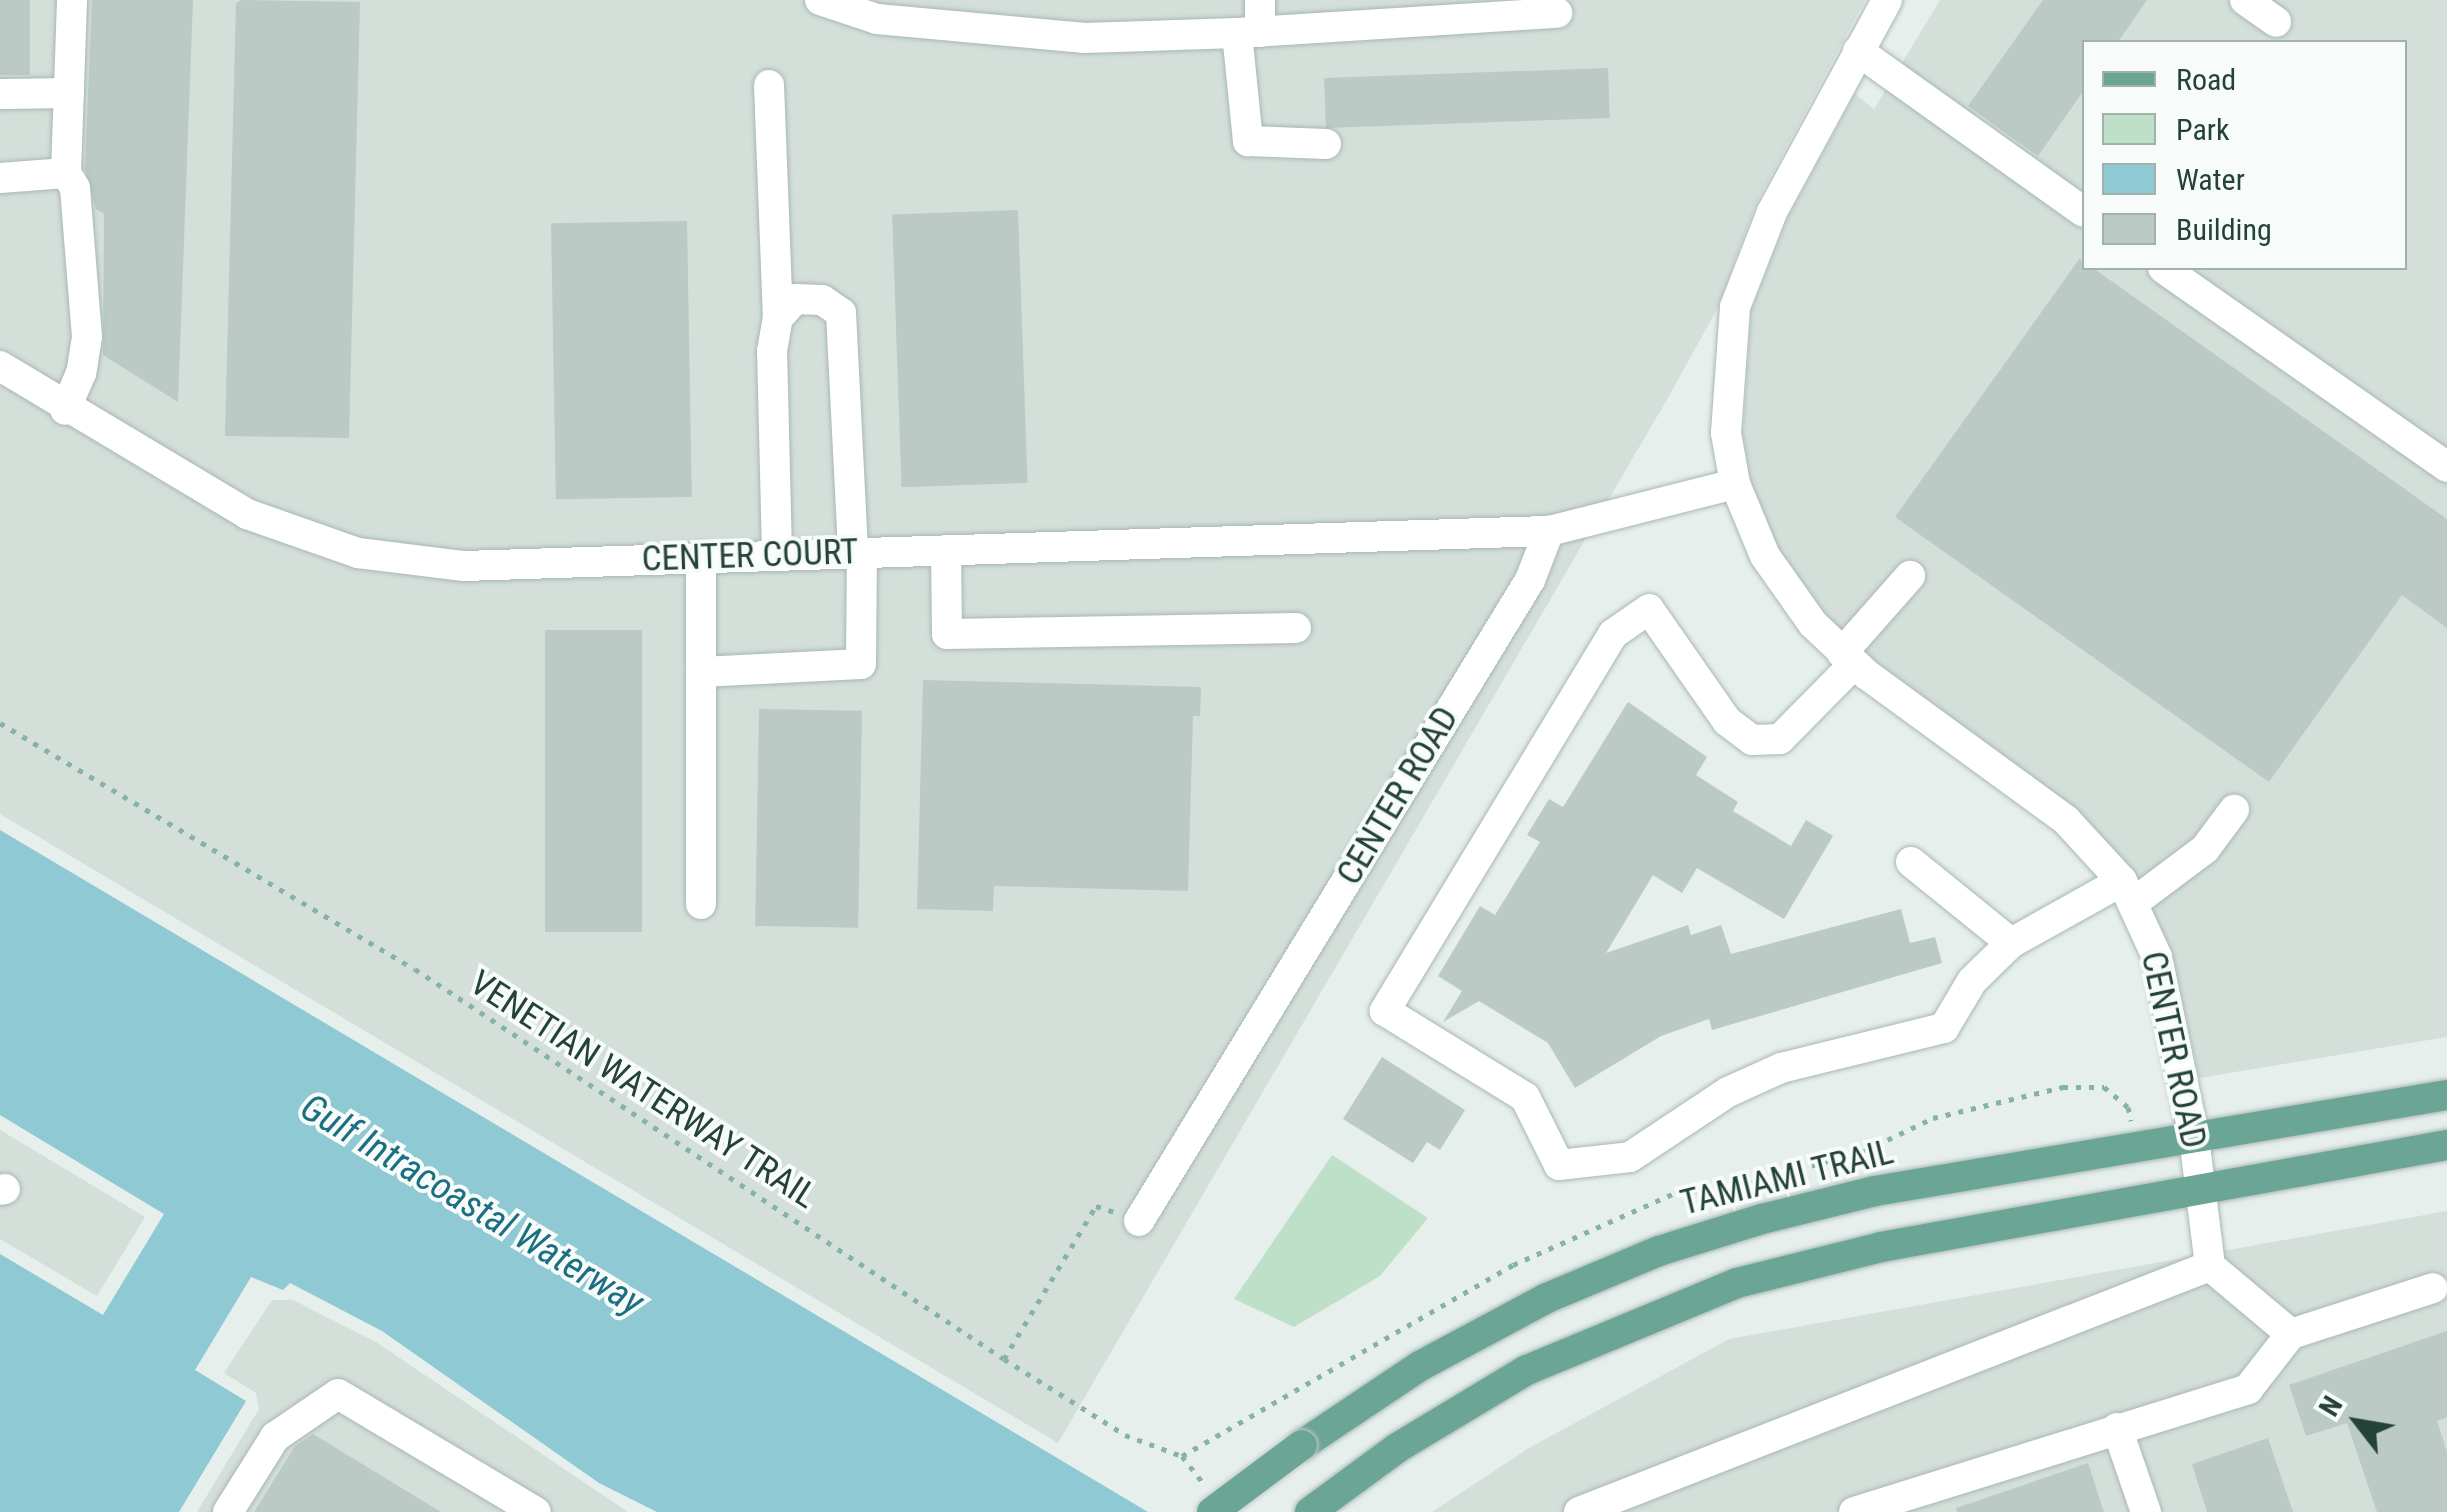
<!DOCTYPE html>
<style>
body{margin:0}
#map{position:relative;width:2447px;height:1512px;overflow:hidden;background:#e6efeb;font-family:"Roboto Condensed",sans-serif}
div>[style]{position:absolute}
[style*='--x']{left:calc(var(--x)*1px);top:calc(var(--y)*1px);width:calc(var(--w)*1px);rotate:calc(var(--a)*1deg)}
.built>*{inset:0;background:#d4dfda}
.green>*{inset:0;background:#bfe0c8}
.water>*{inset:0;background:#8ec9d4}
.building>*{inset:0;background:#bbcac4;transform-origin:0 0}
.path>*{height:5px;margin-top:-2.5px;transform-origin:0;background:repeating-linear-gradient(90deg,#86b3a5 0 5px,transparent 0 13px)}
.roads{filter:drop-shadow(0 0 2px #a8b8b2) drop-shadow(0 0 2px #a8b8b2)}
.minor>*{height:30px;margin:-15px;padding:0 15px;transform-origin:15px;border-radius:15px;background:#fff}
.major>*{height:30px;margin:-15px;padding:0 15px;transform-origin:15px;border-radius:15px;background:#6aa596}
.bridges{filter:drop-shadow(0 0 2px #c2cac8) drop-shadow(0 0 2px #c2cac8)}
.major-bridge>*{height:30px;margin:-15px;padding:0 15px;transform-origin:15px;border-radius:15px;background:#6aa596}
span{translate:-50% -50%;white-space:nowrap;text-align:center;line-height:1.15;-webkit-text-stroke:8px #f7fbf9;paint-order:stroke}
.street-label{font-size:35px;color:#24423a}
.water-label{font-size:38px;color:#1c6f80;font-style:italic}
.legend{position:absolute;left:2082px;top:40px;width:325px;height:230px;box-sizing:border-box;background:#f7fbf9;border:2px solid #a3b1ad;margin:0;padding:12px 18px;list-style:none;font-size:30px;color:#24423a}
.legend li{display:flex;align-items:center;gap:20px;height:50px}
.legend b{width:50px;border:2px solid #a3b1ad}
.north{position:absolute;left:2307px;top:1372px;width:100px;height:100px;-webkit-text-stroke:8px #f7fbf9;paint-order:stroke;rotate:301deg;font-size:28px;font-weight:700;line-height:40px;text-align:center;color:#24423a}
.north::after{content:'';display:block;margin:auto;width:35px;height:45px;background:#24423a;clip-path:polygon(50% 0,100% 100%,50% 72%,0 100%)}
</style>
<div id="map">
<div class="built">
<i style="clip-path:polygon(0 0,1865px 0,1756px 204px,1717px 309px,1669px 396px,1058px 1443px,0 814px)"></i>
<i style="clip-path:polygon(evenodd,1940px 0,2447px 0,2447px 1037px,2199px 1078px,2172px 953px,2134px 872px,2075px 808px,1878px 664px,1825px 615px,1779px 550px,1751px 481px,1743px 434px,1751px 312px,1787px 219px,1855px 94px,1874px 109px,1940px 0,2084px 42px,2404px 42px,2404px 268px,2084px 268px,2084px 42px)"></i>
<i style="clip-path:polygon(0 1130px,145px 1217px,97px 1296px,0 1239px)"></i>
<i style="clip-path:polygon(2447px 1211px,2447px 1512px,1432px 1512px,1529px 1448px,1729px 1339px)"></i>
<i style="clip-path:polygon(272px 1300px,293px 1300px,376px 1342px,628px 1512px,197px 1512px,259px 1409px,256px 1393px,224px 1373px)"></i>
</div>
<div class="green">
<i style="clip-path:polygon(1332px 1155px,1428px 1218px,1380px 1276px,1294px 1327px,1234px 1299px)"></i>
</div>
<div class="water">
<i style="clip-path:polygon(0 830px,1148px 1512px,657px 1512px,599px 1483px,382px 1331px,290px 1283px,283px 1290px,251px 1277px,195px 1370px,246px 1401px,179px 1512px,0 1512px,0 1254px,103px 1315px,164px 1214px,0 1115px)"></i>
</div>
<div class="building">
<i style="left:0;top:0;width:30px;height:75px"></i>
<i style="clip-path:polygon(92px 0,193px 0,178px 402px,103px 355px,104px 214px,96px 209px,85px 169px)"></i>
<i style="clip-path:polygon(242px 0,360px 2px,349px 438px,225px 436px,236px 3px)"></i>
<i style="clip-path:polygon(2043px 0,2147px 0,2118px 42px,2084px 42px,2084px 90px,2038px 156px,1968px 106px)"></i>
<i style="left:1608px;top:68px;width:50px;height:284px;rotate:88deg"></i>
<i style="left:1018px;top:210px;width:273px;height:126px;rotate:88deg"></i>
<i style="left:687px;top:221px;width:276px;height:136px;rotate:89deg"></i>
<i style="clip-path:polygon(2080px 258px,2084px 268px,2093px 268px,2447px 519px,2447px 628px,2402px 595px,2269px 782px,1895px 517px)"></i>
<i style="left:545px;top:630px;width:97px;height:302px"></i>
<i style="clip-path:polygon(923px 680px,1201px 687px,1200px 716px,1193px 716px,1188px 891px,994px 886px,993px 911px,917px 909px)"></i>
<i style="clip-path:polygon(1628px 702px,1707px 757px,1696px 775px,1738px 802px,1733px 811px,1791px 846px,1806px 820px,1833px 836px,1784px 919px,1697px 868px,1682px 893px,1653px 875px,1606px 953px,1688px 925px,1691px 935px,1721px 925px,1731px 954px,1901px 909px,1910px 943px,1935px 937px,1942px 963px,1712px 1030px,1709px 1019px,1661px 1036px,1575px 1088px,1548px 1043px,1479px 1001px,1443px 1022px,1462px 991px,1438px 976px,1480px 906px,1495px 915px,1540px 842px,1527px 835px,1549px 799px,1563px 807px)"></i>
<i style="left:759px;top:709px;width:103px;height:217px;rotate:1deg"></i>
<i style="clip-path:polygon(1382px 1057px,1465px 1110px,1440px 1150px,1427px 1142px,1413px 1163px,1343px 1119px)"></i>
<i style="clip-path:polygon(2447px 1331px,2447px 1417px,2437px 1421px,2447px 1452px,2447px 1512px,2377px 1512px,2347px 1423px,2306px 1436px,2289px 1385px)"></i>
<i style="clip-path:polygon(313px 1434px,441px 1512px,254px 1512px,295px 1446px)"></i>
<i style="clip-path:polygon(2268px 1438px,2293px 1512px,2207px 1512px,2192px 1464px)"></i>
<i style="clip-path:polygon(2088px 1463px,2104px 1512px,1957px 1512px,1956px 1508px)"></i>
</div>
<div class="path">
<i style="--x:0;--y:723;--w:482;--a:30.7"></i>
<i style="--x:415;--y:969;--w:706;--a:33.51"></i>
<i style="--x:1004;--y:1359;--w:143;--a:32.1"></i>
<i style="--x:1125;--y:1435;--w:61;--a:20.2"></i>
<i style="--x:1182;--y:1456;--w:34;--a:52"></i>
<i style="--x:1004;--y:1359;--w:179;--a:-59"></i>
<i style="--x:1096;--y:1206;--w:19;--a:18"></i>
<i style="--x:1182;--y:1456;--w:382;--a:-30"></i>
<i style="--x:1513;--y:1265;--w:182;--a:-24"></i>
<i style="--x:1679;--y:1191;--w:45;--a:-1.3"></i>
<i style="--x:1724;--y:1190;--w:145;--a:-15.6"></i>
<i style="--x:1864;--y:1151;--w:76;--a:-25.6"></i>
<i style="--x:1933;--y:1118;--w:134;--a:-13.4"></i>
<i style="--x:2063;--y:1087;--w:41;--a:0"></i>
<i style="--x:2104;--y:1087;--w:31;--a:40"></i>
<i style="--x:2128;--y:1107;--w:14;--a:78"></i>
</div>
<div class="roads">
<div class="minor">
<i style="--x:820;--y:0;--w:60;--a:18.4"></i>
<i style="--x:877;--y:19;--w:209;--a:5.2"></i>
<i style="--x:1085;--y:38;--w:152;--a:-1.9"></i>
<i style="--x:1237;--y:33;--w:109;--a:84.2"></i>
<i style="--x:1248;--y:141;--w:78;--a:2.2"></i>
<i style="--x:1260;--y:0;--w:32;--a:90"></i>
<i style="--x:2245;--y:0;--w:38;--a:35"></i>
<i style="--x:1237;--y:33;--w:321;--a:-3.6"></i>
<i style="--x:1858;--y:51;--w:277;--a:35.5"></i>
<i style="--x:769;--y:85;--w:233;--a:87.8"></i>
<i style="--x:0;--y:94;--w:69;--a:-0.8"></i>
<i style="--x:66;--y:173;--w:173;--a:-88"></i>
<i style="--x:0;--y:178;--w:66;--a:-4.3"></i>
<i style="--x:66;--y:173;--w:17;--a:59"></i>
<i style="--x:75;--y:188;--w:149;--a:85.4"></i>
<i style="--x:87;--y:337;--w:36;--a:99"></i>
<i style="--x:81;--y:373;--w:40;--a:113.4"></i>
<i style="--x:2163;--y:268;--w:347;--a:35"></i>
<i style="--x:0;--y:366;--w:288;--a:30.9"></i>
<i style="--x:247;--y:514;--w:118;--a:19.4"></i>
<i style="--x:358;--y:553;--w:107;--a:7"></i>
<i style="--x:464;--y:566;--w:1086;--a:-1.85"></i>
<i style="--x:1549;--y:531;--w:192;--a:-14.2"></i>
<i style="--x:946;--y:550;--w:84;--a:89.3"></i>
<i style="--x:947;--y:634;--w:349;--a:-1"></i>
<i style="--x:777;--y:554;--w:203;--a:-91.4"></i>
<i style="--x:772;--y:351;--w:34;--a:-80"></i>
<i style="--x:778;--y:318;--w:25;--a:-48"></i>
<i style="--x:795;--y:299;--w:27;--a:2"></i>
<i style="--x:822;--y:300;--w:23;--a:34"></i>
<i style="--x:841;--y:313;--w:239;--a:87.1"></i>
<i style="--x:1842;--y:653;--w:103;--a:-48.6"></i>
<i style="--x:1854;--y:664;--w:105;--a:134.6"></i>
<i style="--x:1780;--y:739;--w:28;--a:178"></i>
<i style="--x:1752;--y:740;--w:31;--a:-143"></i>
<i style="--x:1727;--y:721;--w:136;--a:-124.9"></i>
<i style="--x:1649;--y:609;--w:44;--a:145.2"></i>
<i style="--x:1613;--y:634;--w:441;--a:121.2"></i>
<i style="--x:1385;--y:1011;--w:164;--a:31.6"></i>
<i style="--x:1525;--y:1097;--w:76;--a:63.4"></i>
<i style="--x:1559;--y:1165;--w:71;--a:-6.4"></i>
<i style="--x:1630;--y:1157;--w:118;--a:-33.6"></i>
<i style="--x:1728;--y:1092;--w:58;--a:-24.4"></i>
<i style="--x:1781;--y:1068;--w:168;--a:-13.8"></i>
<i style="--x:1944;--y:1028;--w:55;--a:-59.2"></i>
<i style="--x:1972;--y:981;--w:54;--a:-44.3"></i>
<i style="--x:2011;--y:943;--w:127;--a:-29.2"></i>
<i style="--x:701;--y:672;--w:160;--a:-2.9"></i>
<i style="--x:861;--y:664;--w:112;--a:-89.5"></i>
<i style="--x:1911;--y:862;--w:129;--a:39"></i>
<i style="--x:2133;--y:903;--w:90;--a:-36.9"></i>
<i style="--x:2205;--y:849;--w:49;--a:-53.4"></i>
<i style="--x:701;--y:904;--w:347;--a:-90"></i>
<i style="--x:0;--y:1190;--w:5;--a:-11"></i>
<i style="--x:1139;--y:1221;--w:751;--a:-58.62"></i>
<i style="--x:1530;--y:580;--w:53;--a:-68.8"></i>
<i style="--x:2291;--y:1334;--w:149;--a:-17.9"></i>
<i style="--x:2117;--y:1428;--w:89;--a:71"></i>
<i style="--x:228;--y:1512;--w:89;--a:-57.9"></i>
<i style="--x:275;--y:1437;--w:76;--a:-34.3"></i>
<i style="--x:338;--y:1394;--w:230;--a:30.8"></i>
<i style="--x:1579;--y:1512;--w:677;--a:-21.3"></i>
<i style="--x:2210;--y:1266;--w:130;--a:-97.1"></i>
<i style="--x:2194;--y:1137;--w:184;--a:-101.6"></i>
<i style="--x:2157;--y:957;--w:84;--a:-114.7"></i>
<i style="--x:2122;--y:881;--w:83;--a:-132.6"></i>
<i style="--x:2066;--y:820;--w:246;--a:-143.9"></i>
<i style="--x:1867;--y:675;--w:74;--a:-136.6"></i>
<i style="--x:1813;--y:624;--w:83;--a:-125.2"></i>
<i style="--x:1765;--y:556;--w:78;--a:-112.6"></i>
<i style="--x:1735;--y:484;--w:52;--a:-100"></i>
<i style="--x:1726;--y:433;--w:126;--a:-85.9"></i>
<i style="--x:1735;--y:307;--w:102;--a:-68.7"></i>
<i style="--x:1772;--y:212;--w:241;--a:-61.5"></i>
<i style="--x:1854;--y:1512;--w:413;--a:-17.3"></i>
<i style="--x:2248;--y:1389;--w:70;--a:-52"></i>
<i style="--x:2291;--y:1334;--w:106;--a:-140"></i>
</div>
<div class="major">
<i style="--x:1302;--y:1445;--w:142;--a:-33.8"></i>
<i style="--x:1420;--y:1366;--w:144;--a:-28.2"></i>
<i style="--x:1547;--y:1298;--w:121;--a:-22.8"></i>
<i style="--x:1659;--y:1251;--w:108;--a:-17.3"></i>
<i style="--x:1762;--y:1219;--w:116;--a:-13.9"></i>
<i style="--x:1875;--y:1191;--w:580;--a:-9.53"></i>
<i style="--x:1310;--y:1512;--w:108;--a:-36.3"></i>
<i style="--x:1397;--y:1448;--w:152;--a:-31"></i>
<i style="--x:1527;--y:1370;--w:227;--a:-22.5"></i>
<i style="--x:1737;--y:1283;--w:148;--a:-14"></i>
<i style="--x:1881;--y:1247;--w:575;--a:-10.22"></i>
</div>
</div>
<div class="bridges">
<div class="major-bridge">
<i style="--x:1212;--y:1512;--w:112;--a:-36.7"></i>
</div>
</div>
<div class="street-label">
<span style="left:750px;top:556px;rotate:-2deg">CENTER COURT</span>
<span style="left:1398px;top:796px;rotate:-59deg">CENTER ROAD</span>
<span style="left:2173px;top:1050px;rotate:78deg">CENTER ROAD</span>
<span style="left:643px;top:1090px;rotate:33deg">VENETIAN WATERWAY TRAIL</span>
<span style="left:1787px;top:1178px;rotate:-14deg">TAMIAMI TRAIL</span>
</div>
<div class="water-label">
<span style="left:472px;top:1205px;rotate:31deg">Gulf Intracoastal Waterway</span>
</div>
<ul class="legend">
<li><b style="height:12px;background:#6aa596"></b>Road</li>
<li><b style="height:28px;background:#bfe0c8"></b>Park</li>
<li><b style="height:28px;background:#8ec9d4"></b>Water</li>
<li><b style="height:28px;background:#bbcac4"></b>Building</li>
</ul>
<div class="north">N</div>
</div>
